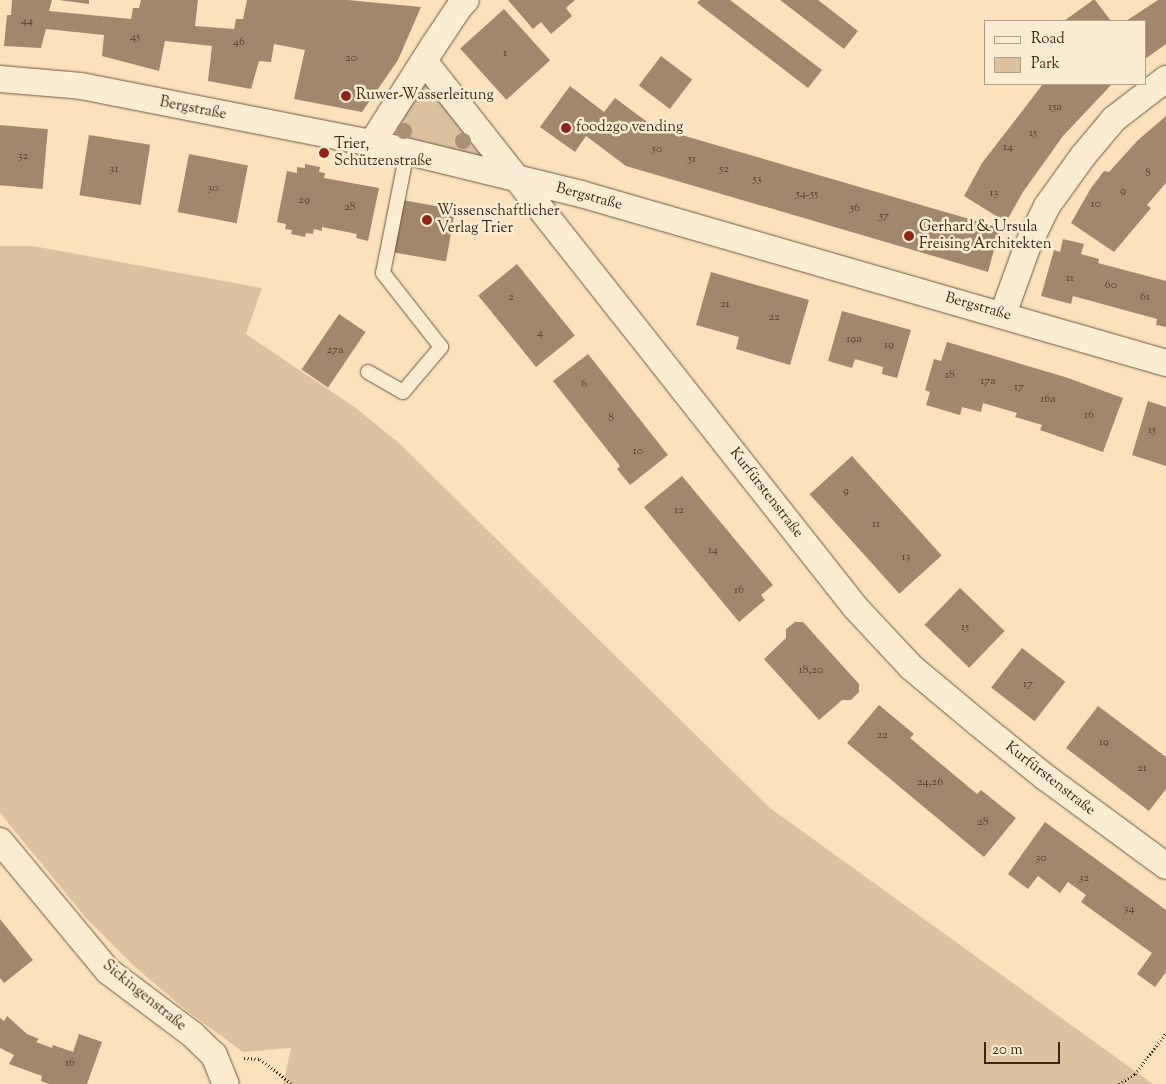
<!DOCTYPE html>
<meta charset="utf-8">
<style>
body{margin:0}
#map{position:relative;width:1166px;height:1084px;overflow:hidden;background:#fce1bd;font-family:"Sorts Mill Goudy",serif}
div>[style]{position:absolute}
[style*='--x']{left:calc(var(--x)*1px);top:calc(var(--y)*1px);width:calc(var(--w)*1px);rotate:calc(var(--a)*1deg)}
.green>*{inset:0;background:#dcc1a1}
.building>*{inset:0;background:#a1876d;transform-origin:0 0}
.path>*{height:3px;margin-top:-1.5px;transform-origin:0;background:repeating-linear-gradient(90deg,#3e2616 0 1px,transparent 0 3.5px)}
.roads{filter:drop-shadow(0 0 1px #6e5540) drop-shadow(0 0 1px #6e5540)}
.lane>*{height:14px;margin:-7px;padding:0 7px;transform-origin:7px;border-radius:7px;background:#fdecd4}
.street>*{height:26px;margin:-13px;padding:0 13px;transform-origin:13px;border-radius:13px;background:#fdecd4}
.trees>*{width:16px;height:16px;margin:-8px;border-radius:50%;background:#aa9074}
.dots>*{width:14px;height:14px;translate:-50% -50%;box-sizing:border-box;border:2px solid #fdecd4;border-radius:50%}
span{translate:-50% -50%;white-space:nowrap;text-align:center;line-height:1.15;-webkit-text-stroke:5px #fdecd4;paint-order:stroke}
.number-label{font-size:12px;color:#573e2c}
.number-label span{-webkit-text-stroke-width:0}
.poi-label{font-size:15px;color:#3e2616}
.left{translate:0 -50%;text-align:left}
.street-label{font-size:15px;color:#3e2616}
.legend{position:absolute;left:984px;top:20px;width:162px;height:65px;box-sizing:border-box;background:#fdecd4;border:1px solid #b19d88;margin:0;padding:6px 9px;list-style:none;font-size:15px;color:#3e2616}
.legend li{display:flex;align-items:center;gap:10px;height:25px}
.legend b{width:25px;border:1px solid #b19d88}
.scale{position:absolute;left:984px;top:1042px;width:76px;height:22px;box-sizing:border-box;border:2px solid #3e2616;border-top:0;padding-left:6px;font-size:15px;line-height:18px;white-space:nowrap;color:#3e2616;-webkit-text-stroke:4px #fdecd4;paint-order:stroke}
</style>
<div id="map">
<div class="green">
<i style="clip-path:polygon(422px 82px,435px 86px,503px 167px,386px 137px)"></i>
<i style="clip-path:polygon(0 246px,33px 246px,262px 288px,246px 334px,356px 408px,400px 444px,770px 808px,1153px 1084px,283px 1084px,291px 1048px,243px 1052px,187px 1011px,134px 966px,86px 918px,0 813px)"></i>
</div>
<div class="building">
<i style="clip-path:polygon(12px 0,52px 0,49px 11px,131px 19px,133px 8px,139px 8px,141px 0,198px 0,195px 26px,234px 29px,236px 19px,243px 19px,247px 0,347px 0,421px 7px,398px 60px,362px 112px,294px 99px,305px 50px,274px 44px,271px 62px,259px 61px,251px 89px,208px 81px,212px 46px,165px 41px,159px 71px,102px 56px,104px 35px,46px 29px,41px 48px,4px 46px,7px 15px,11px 15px)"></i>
<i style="clip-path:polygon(59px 0,89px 0,89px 4px)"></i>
<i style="clip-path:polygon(508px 0,575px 0,566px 8px,572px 16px,551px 34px,541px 22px,533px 29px)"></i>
<i style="clip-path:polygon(700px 0,730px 0,822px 70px,808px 88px,697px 3px)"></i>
<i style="clip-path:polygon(780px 0,818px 0,858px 31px,844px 49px)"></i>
<i style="clip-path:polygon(1093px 0,1095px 0,1111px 21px,1064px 21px)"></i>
<i style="clip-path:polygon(1158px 0,1166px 0,1166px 44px,1145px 59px,1145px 21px,1126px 21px)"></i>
<i style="left:504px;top:9px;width:69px;height:59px;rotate:48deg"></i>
<i style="left:661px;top:56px;width:39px;height:37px;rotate:37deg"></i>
<i style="clip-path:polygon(1043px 84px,1112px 84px,1063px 136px,1023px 192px,1006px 222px,964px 196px,982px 163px)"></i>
<i style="clip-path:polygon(570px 86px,604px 112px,615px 98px,654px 127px,1000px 228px,988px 272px,626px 166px,586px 136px,575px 152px,540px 127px)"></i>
<i style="clip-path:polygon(1166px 116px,1166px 183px,1147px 205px,1151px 208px,1114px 252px,1071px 223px,1091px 188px,1104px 171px,1109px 172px,1138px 140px)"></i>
<i style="left:0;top:125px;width:48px;height:60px;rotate:5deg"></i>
<i style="left:89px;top:135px;width:62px;height:61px;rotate:9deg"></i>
<i style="left:189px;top:154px;width:60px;height:59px;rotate:11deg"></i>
<i style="clip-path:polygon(305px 164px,320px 167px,319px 172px,325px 173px,324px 178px,379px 188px,368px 241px,356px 238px,357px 234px,322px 227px,322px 231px,314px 229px,313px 234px,306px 233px,305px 237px,291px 234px,292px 230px,285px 229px,286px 224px,277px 222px,287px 171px,297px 173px,297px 167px,305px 168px)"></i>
<i style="left:402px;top:200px;width:54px;height:53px;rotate:10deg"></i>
<i style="clip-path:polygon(1063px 239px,1084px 244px,1081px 254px,1099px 259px,1098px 263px,1166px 281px,1166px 327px,1156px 325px,1157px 319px,1073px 296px,1071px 304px,1041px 296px,1054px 250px,1060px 252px)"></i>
<i style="left:517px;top:264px;width:92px;height:50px;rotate:51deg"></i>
<i style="clip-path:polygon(711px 272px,809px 300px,790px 365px,736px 349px,739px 337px,696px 325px)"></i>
<i style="clip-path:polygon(842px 311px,911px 330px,897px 378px,882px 374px,883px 367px,855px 359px,852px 368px,828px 361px)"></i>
<i style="left:339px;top:314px;width:32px;height:67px;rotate:34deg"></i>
<i style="clip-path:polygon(947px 342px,1065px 377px,1123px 398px,1103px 452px,1040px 430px,1042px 425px,1015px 417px,1017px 413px,983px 403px,981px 412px,962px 407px,960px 415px,926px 405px,930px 392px,925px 390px,934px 359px,941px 361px)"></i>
<i style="clip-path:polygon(588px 354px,668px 455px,630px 485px,617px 469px,620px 466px,553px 381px)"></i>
<i style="clip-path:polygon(1148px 401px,1166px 407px,1166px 466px,1132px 455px)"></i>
<i style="left:852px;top:456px;width:134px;height:57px;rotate:48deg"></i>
<i style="clip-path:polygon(682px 476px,773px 585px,761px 595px,765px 600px,739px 622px,644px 507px)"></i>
<i style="left:960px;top:588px;width:62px;height:51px;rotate:44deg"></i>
<i style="clip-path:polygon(795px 622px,803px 622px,859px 684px,859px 692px,851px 700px,842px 700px,819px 720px,764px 659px,786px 638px,786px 629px)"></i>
<i style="left:1022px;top:648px;width:55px;height:50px;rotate:38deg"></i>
<i style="clip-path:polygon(879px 705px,914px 734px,910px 738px,977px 794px,981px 790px,1016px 818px,984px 857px,847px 743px)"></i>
<i style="clip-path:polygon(1098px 706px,1166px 757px,1166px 789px,1149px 811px,1066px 748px)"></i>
<i style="clip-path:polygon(1045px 822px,1166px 910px,1166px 972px,1155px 987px,1137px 974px,1152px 953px,1081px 902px,1086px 895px,1068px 882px,1060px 893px,1038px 876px,1028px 889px,1008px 874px)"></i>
<i style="clip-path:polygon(0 919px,33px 960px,4px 983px,0 978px)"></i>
<i style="clip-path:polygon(7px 1016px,27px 1034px,39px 1039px,36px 1042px,52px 1048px,53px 1045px,73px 1052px,79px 1034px,102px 1042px,87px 1084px,49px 1084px,41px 1081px,42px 1076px,9px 1064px,14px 1055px,0 1048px,0 1018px,4px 1021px)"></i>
</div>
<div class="path">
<i style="--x:244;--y:1058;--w:16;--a:4"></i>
<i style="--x:260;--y:1059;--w:41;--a:38"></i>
<i style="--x:1119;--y:1084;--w:19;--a:-32"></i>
<i style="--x:1135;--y:1074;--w:51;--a:-52.9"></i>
</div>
<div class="roads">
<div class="lane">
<i style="--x:368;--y:372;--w:40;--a:29.7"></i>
<i style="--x:403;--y:392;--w:59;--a:-49.8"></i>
<i style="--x:441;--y:347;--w:94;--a:-128.1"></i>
<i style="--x:383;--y:273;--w:123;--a:-78.8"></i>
</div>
<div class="street">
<i style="--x:424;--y:61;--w:696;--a:51.71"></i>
<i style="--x:855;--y:607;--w:82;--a:47"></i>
<i style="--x:911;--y:667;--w:87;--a:39.9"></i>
<i style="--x:978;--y:723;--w:86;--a:38.9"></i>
<i style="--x:1045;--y:777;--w:150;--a:36.3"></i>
<i style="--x:0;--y:79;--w:81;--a:4.9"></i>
<i style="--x:81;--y:86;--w:297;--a:11.1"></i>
<i style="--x:372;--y:143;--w:215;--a:13.7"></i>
<i style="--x:581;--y:194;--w:609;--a:16.11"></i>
<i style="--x:372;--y:143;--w:116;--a:-57.7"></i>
<i style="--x:434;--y:45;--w:47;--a:-56.3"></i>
<i style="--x:460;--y:6;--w:8;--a:-45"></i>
<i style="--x:1003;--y:314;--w:73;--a:-70.1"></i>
<i style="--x:1028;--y:245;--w:43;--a:-64"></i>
<i style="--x:1047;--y:206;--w:62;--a:-54.2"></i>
<i style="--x:1083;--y:156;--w:48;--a:-50"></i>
<i style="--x:1114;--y:119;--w:66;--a:-37.6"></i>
<i style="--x:0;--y:841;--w:169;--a:50.3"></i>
<i style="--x:108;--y:971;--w:105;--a:36.9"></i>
<i style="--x:192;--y:1034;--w:30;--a:44"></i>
<i style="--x:214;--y:1055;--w:31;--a:68"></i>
</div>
</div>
<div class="trees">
<i style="left:404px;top:131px"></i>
<i style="left:463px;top:141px"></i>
</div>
<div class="dots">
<i style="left:346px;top:96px;background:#8f2418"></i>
<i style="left:566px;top:128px;background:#8f2418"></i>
<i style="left:324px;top:153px;background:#8f2418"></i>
<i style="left:427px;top:220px;background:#8f2418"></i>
<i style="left:909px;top:236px;background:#8f2418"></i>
</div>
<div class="number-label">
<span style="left:27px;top:22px">44</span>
<span style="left:135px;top:38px">45</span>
<span style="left:239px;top:43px">46</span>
<span style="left:505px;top:54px">1</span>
<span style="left:351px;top:59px">20</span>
<span style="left:1055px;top:108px">15a</span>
<span style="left:1033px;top:134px">15</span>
<span style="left:1008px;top:148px">14</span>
<span style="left:657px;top:150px">50</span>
<span style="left:23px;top:157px">32</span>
<span style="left:692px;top:160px">51</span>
<span style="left:114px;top:170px">31</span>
<span style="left:724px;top:170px">52</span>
<span style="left:1148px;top:174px">8</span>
<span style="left:757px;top:180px">53</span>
<span style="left:213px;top:189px">30</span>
<span style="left:1123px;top:192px">9</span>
<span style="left:994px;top:194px">13</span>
<span style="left:807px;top:195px">54-55</span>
<span style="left:304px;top:201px">29</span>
<span style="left:1096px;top:205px">10</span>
<span style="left:350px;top:208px">28</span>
<span style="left:855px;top:209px">56</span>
<span style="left:884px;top:217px">57</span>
<span style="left:1070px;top:279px">11</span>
<span style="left:1111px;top:286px">60</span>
<span style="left:511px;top:298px">2</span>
<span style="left:1145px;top:298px">61</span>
<span style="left:725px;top:305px">21</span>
<span style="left:774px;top:318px">22</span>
<span style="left:540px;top:334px">4</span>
<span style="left:854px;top:340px">19a</span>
<span style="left:889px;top:346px">19</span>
<span style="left:335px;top:351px">27a</span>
<span style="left:950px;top:376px">18</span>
<span style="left:988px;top:382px">17a</span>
<span style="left:584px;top:385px">6</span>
<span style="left:1019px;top:388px">17</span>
<span style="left:1048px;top:400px">16a</span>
<span style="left:1089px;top:416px">16</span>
<span style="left:611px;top:419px">8</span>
<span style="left:1152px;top:431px">15</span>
<span style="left:638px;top:452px">10</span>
<span style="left:846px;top:492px">9</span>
<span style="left:679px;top:511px">12</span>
<span style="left:876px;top:525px">11</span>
<span style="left:713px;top:551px">14</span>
<span style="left:906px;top:558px">13</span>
<span style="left:739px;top:591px">16</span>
<span style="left:965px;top:628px">15</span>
<span style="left:811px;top:671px">18,20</span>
<span style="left:1028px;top:685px">17</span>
<span style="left:882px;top:736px">22</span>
<span style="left:1104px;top:743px">19</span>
<span style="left:1142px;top:769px">21</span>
<span style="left:930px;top:783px">24,26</span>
<span style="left:983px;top:823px">28</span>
<span style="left:1041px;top:859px">30</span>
<span style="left:1084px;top:879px">32</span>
<span style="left:1129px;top:910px">34</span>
<span style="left:70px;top:1064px">16</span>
</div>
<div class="poi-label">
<span class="left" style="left:356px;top:96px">Ruwer-Wasserleitung</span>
<span class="left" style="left:576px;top:128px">food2go vending</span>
<span class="left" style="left:334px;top:153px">Trier,<br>Schützenstraße</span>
<span class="left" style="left:437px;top:220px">Wissenschaftlicher<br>Verlag Trier</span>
<span class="left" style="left:919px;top:236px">Gerhard &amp; Ursula<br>Freising Architekten</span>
</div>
<div class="street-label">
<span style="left:193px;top:109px;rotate:11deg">Bergstraße</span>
<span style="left:589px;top:197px;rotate:15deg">Bergstraße</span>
<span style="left:978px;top:307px;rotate:16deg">Bergstraße</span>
<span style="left:766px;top:493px;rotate:52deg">Kurfürstenstraße</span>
<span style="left:1050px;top:779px;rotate:38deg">Kurfürstenstraße</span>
<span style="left:144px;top:996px;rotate:39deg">Sickingenstraße</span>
</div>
<ul class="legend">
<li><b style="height:6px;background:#fdecd4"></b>Road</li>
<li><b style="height:14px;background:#dcc1a1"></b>Park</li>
</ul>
<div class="scale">20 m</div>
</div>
